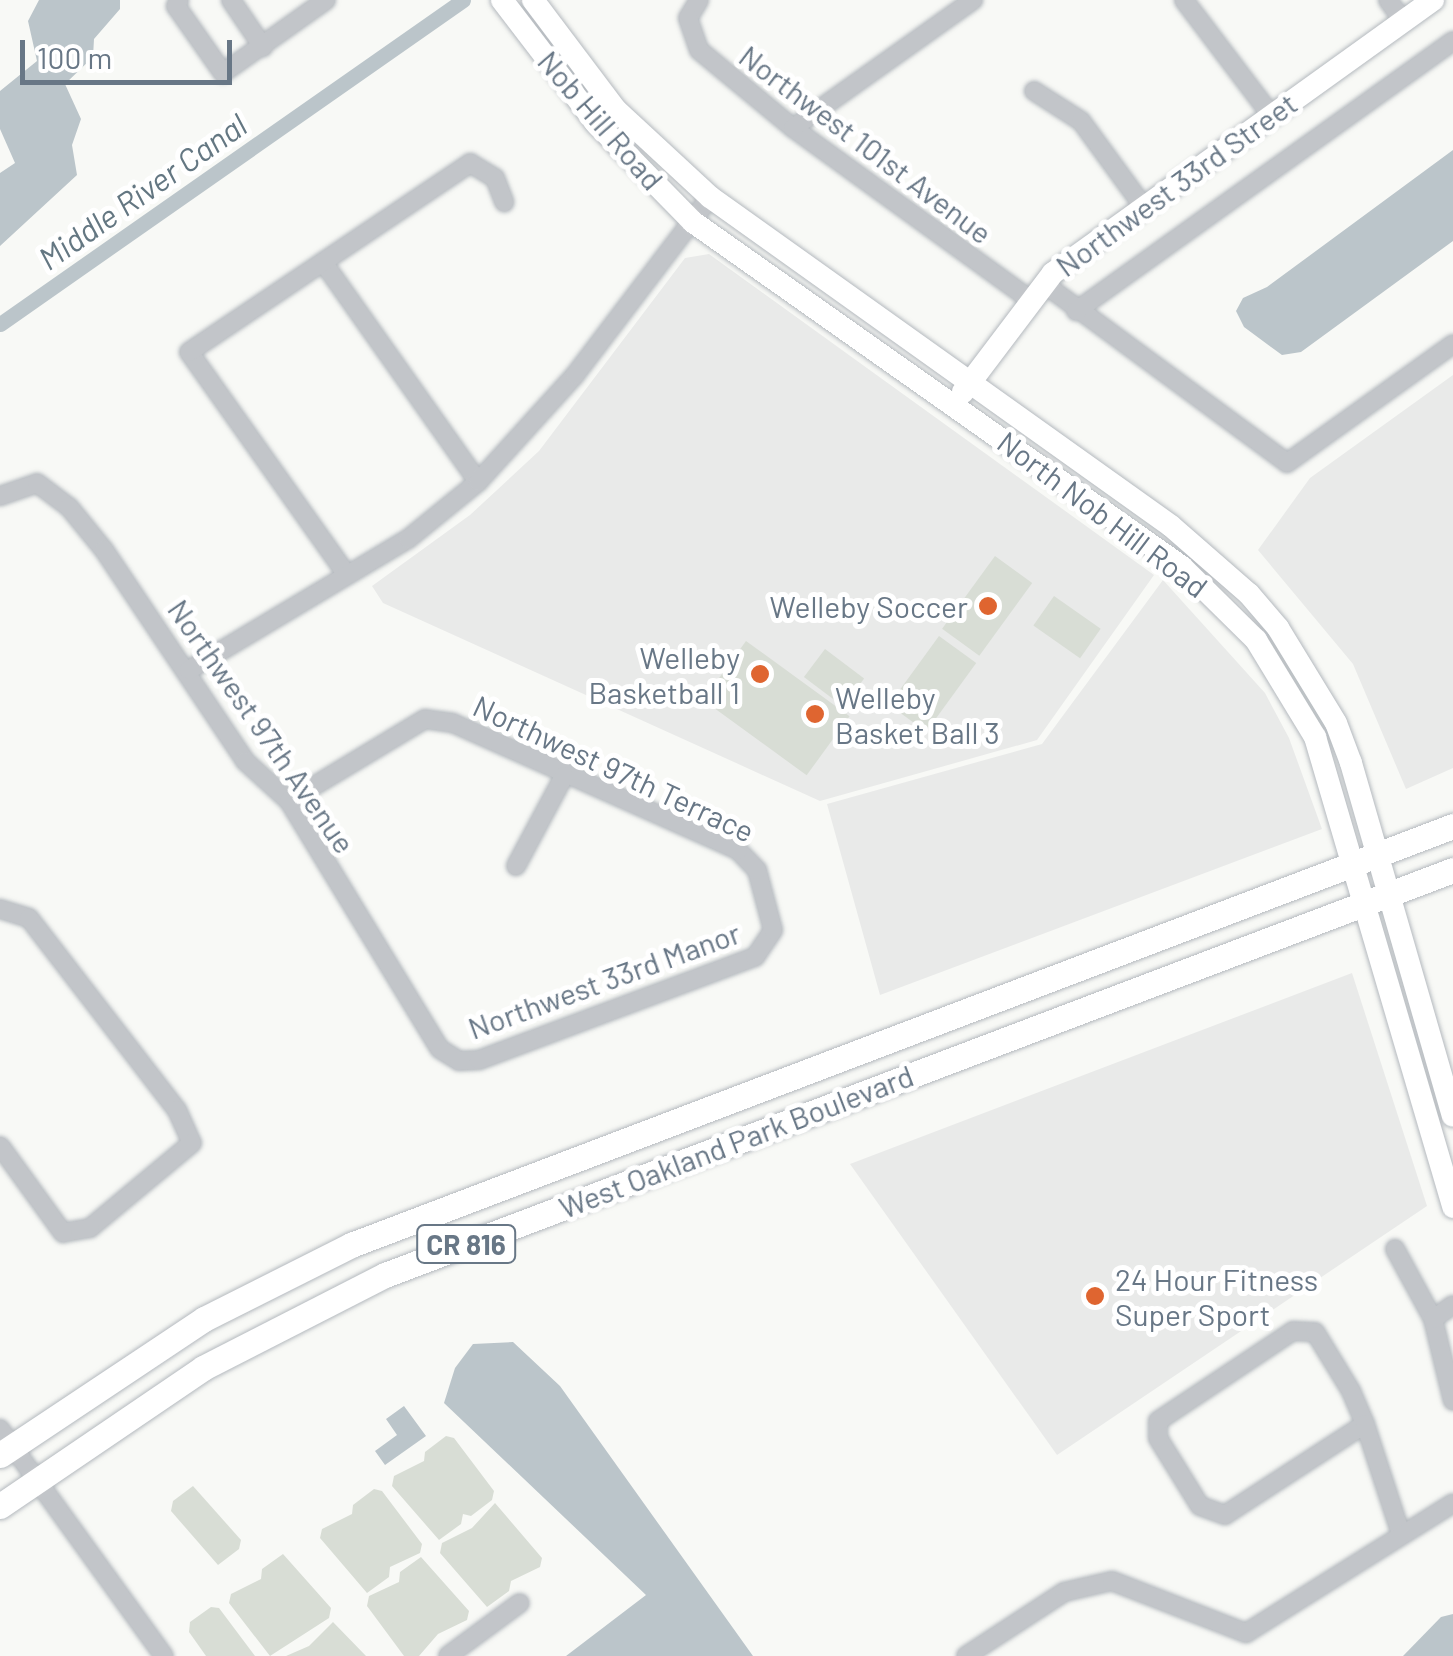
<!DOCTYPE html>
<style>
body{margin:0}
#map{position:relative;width:1453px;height:1656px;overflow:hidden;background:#f8f9f6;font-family:Barlow,sans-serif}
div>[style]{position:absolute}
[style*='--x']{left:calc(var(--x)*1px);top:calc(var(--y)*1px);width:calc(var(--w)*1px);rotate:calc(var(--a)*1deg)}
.built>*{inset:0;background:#e9eae9}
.green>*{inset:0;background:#d8ddd5;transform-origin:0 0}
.water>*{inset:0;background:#bbc5ca}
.canal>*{height:15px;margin:-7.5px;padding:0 7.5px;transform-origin:7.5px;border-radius:7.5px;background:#bbc5ca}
.roads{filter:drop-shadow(0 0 2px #b4b9be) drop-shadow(0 0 2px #b4b9be)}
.street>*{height:18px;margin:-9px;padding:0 9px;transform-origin:9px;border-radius:9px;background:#c2c5c9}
.secondary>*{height:22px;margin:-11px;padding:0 11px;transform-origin:11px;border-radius:11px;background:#fff}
.primary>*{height:25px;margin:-12.5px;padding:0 12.5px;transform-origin:12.5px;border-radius:12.5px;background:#fff}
.dots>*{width:28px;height:28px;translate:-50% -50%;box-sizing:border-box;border:5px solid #fff;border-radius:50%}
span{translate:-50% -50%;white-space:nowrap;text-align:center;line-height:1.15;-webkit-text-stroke:10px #fff;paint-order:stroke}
.shield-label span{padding:2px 8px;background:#fff;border:2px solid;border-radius:8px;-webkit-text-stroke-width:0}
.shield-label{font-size:28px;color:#687786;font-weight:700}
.street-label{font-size:30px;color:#687786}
.poi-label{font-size:30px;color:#687786}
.right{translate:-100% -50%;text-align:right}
.left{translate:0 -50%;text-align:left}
.water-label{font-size:32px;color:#647782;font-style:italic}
.scale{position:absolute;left:20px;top:40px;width:212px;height:45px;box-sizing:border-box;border:5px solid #687786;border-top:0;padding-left:12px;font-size:30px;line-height:35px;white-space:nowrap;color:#687786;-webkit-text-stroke:8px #fff;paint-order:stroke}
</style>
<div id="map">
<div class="built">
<i style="clip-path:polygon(709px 254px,1154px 575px,1037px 740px,820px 801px,383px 603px,372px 586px,470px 515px,539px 451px,685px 258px)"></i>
<i style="clip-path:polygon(1453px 375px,1453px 768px,1406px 789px,1353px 664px,1258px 550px,1310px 478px)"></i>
<i style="clip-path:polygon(1163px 580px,1265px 693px,1289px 738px,1322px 829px,880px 995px,827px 804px,1042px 744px)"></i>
<i style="clip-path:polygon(1352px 973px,1427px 1206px,1057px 1455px,850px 1164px)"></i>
</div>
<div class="green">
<i style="left:995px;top:556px;width:46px;height:90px;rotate:36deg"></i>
<i style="left:1054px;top:596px;width:57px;height:36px;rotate:35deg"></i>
<i style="left:939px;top:636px;width:46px;height:85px;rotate:36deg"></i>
<i style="left:746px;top:641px;width:128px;height:73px;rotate:36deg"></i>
<i style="left:825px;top:649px;width:49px;height:35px;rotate:37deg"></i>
<i style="clip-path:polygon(446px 1436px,454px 1438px,494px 1491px,492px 1500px,471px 1516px,463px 1514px,461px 1524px,439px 1540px,392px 1486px,394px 1476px,424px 1461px,425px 1452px)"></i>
<i style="clip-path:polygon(193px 1486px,241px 1540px,239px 1549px,218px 1565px,171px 1511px,173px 1501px)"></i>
<i style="clip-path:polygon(374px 1489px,382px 1491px,422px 1544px,420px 1553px,390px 1567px,389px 1577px,367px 1593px,320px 1538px,322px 1529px,352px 1514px,353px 1505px)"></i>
<i style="clip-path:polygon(495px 1503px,542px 1558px,540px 1567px,511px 1581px,509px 1591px,487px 1607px,440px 1553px,442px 1543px,472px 1528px)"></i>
<i style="clip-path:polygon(283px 1554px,331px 1608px,329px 1618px,270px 1656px,229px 1603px,231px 1594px,261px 1579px,262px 1569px)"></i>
<i style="clip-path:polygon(421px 1557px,469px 1611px,467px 1620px,438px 1634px,419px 1656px,404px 1656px,367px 1606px,369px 1596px,399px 1582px,400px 1572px)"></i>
<i style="clip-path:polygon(211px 1607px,219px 1608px,255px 1656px,206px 1656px,189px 1632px,190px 1622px)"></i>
<i style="clip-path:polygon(333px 1622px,366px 1656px,286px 1656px,309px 1646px)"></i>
</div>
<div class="water">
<i style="clip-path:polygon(39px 0,120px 0,120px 9px,94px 39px,93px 57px,65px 84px,81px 119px,72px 145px,77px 175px,0 246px,0 173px,15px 163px,0 129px,0 91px,37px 61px,28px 21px)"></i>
<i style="clip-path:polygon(1453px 150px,1453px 241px,1301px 352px,1282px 355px,1244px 327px,1236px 311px,1243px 298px,1267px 287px)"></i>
<i style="clip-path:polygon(513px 1342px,560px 1386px,753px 1656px,566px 1656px,646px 1595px,444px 1403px,455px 1368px,473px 1344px)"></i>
<i style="clip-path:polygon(404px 1406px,426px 1436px,385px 1465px,375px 1451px,397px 1435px,386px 1419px)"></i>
<i style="clip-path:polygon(1453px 1614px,1453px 1656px,1403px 1656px,1441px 1617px)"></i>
</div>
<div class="canal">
<i style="--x:0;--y:324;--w:565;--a:-34.98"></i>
</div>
<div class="roads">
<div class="street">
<i style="--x:179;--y:0;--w:7;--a:117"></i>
<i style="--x:176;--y:6;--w:82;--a:55"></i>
<i style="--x:223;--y:73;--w:126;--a:-35.3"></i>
<i style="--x:231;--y:0;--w:57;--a:55.8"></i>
<i style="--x:699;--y:0;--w:21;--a:121"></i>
<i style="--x:688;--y:18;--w:34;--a:71"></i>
<i style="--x:699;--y:50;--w:122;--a:39.7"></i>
<i style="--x:793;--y:128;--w:291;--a:35.9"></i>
<i style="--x:1184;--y:0;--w:144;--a:52.9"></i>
<i style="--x:1388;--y:0;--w:26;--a:54"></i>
<i style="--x:1034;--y:91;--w:56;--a:32.6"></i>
<i style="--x:1081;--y:121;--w:105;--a:53.9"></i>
<i style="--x:793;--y:128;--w:221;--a:-35.4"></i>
<i style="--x:323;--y:262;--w:269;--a:54.8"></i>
<i style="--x:1043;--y:283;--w:303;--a:36.4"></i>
<i style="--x:1287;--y:463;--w:204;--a:-35.6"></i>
<i style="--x:1076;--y:311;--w:464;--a:-35.6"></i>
<i style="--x:0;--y:496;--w:39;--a:-19"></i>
<i style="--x:37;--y:483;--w:40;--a:37"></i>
<i style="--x:69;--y:507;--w:55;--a:50.9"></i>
<i style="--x:104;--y:550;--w:254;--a:56.2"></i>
<i style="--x:245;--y:761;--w:59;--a:42.3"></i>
<i style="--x:289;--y:801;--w:290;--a:58.7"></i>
<i style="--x:440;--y:1049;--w:22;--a:32"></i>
<i style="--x:459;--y:1061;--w:20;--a:-3"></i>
<i style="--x:479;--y:1060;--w:295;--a:-20.5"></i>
<i style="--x:755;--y:957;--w:32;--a:-56"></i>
<i style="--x:773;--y:930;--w:62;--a:-104.9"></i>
<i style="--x:757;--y:870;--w:28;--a:-134"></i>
<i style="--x:738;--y:850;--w:312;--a:-156"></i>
<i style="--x:453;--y:723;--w:28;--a:-172"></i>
<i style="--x:425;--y:719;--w:159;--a:148.9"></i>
<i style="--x:347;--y:575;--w:273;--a:-125.3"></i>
<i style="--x:189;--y:352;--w:339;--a:-33.9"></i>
<i style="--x:470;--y:163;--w:29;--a:31"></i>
<i style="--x:495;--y:178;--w:26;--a:69"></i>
<i style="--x:189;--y:670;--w:255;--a:-30.9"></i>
<i style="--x:408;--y:539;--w:90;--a:-39.2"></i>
<i style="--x:478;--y:482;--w:144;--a:-47.8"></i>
<i style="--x:575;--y:375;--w:223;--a:-52.8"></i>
<i style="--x:516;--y:866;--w:102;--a:-61.9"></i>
<i style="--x:0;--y:909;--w:30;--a:17"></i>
<i style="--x:29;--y:918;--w:242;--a:52.4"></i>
<i style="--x:177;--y:1110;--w:36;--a:66"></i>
<i style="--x:192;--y:1143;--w:133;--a:140.2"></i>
<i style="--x:90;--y:1228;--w:27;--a:170"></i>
<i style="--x:63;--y:1233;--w:107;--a:-125.9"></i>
<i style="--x:1395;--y:1249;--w:80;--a:61.5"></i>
<i style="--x:1433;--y:1319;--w:84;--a:76.3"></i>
<i style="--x:1433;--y:1319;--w:24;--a:-35"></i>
<i style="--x:1365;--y:1424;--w:167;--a:147"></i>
<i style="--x:1225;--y:1515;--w:27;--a:-160"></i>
<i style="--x:1200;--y:1506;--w:80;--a:-121.7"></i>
<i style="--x:1158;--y:1438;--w:17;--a:-90"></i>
<i style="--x:1158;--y:1421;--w:162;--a:-33.7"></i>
<i style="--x:1293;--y:1331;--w:22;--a:3"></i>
<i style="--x:1315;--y:1332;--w:69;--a:58.6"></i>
<i style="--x:1351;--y:1391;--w:36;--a:67"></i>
<i style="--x:1365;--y:1424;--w:116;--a:71.9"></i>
<i style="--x:0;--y:1429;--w:280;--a:54.2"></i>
<i style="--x:448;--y:1656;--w:89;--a:-36.4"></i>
<i style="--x:966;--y:1656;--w:117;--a:-33.1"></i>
<i style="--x:1064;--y:1592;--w:49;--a:-12.9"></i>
<i style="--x:1112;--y:1581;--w:144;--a:21.2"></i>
<i style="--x:1246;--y:1633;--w:244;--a:-32.1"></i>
</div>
<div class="secondary">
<i style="--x:502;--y:0;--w:155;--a:52.6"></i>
<i style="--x:596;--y:123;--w:139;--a:45.6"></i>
<i style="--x:693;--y:222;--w:598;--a:35.2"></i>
<i style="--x:1182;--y:567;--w:104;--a:44.6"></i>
<i style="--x:1256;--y:640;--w:114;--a:58.7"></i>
<i style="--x:1315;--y:737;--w:490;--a:73.6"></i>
<i style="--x:533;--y:0;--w:136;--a:53"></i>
<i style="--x:615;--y:109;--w:129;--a:42.8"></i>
<i style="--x:710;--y:197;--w:566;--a:35.51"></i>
<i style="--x:1171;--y:526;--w:103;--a:41.1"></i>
<i style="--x:1249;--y:594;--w:45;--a:49.5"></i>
<i style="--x:1278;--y:628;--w:111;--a:58.6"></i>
<i style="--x:1336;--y:723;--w:43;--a:69.4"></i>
<i style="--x:1351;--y:763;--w:367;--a:73.9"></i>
<i style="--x:963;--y:392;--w:149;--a:-52.9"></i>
<i style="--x:1053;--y:273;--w:468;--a:-35.7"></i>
</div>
<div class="primary">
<i style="--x:0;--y:1455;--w:245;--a:-33.7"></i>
<i style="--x:204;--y:1319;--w:165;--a:-26.7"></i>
<i style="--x:351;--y:1245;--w:1179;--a:-20.82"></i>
<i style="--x:0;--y:1506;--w:245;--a:-34.2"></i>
<i style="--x:203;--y:1368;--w:204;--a:-27.1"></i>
<i style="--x:385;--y:1275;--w:1142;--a:-20.77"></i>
</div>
</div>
<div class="dots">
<i style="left:988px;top:606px;background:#df6530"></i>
<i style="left:760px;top:674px;background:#df6530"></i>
<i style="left:815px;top:714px;background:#df6530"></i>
<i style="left:1095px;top:1296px;background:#df6530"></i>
</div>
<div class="shield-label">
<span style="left:466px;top:1244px">CR 816</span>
</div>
<div class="street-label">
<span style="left:601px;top:120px;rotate:49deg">Nob Hill Road</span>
<span style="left:866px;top:144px;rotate:37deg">Northwest 101st Avenue</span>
<span style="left:1176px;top:184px;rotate:-36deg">Northwest 33rd Street</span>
<span style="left:1103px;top:514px;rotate:37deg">North Nob Hill Road</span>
<span style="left:262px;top:726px;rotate:55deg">Northwest 97th Avenue</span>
<span style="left:614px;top:768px;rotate:25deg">Northwest 97th Terrace</span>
<span style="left:604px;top:980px;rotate:-20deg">Northwest 33rd Manor</span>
<span style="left:736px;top:1141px;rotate:-21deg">West Oakland Park Boulevard</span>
</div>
<div class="poi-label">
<span class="right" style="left:968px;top:606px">Welleby Soccer</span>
<span class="right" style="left:740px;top:674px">Welleby<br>Basketball 1</span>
<span class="left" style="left:835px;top:714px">Welleby<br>Basket Ball 3</span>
<span class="left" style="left:1115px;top:1296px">24 Hour Fitness<br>Super Sport</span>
</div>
<div class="water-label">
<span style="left:142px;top:191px;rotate:-35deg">Middle River Canal</span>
</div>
<div class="scale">100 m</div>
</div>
